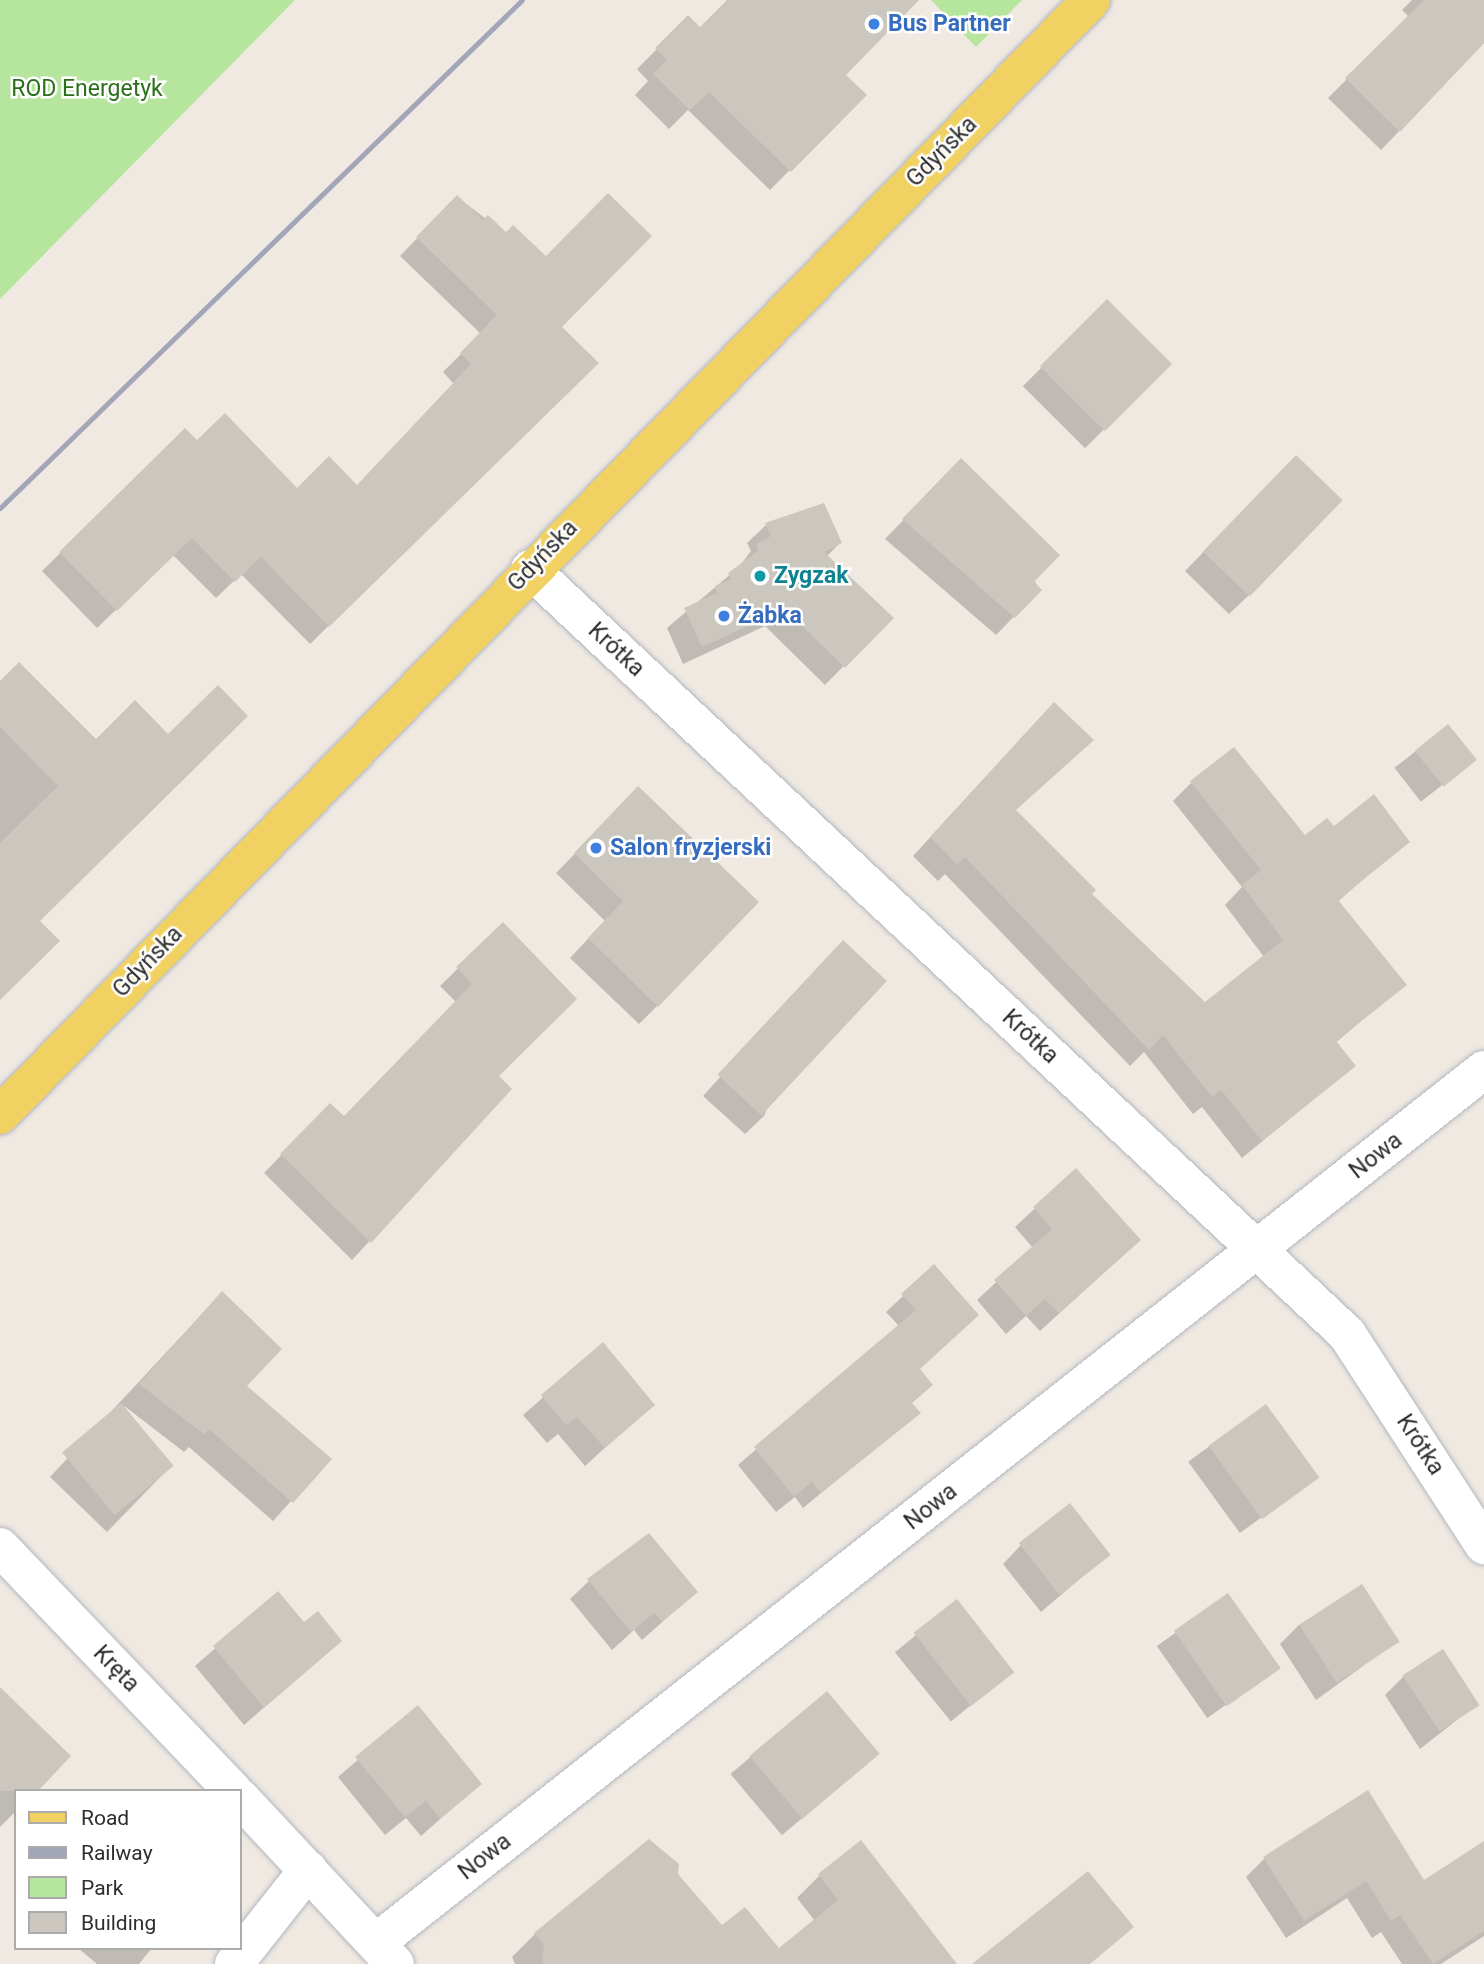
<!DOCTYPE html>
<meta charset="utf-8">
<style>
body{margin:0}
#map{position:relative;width:1484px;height:1964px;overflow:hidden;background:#efe9e1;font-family:Roboto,sans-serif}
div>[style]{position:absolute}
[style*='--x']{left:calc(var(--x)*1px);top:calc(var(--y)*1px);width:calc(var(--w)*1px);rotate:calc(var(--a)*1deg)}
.green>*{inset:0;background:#b6e59e}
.shadow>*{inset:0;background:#0003;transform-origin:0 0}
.building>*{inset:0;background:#cbc7bf;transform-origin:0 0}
.roads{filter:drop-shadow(0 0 2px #b4b7c1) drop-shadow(0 0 2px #b4b7c1)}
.minor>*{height:38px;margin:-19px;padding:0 19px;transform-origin:19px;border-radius:19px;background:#fff}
.major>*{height:38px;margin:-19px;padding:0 19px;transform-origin:19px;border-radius:19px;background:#f2d163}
.rail>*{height:5px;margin:-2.5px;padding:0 2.5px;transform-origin:2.5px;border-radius:2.5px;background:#a3a6b8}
.dots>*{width:19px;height:19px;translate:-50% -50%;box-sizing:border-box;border:4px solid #fff;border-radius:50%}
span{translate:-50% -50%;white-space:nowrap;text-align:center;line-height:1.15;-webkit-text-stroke:5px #fff;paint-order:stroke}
.shop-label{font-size:23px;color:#366cbe;font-weight:700}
.left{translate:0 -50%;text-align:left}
.park-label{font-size:23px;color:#2c6e1b}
.street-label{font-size:23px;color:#2e2e2e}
.culture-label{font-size:23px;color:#0d838f;font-weight:700}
.legend{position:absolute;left:14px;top:1789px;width:228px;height:161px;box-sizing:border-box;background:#fff;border:2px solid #ababab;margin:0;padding:9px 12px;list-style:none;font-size:21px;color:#2e2e2e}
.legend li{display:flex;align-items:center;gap:14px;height:35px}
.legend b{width:35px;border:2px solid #ababab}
</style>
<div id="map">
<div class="green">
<i style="clip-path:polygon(0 0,295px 0,0 299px)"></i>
<i style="clip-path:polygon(931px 0,1022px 0,976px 47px)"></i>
</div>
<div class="shadow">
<i style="clip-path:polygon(729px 0,904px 0,843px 75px,864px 95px,770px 190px,688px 110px,669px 129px,635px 95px,648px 81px,637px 69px,668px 38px,700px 29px)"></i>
<i style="clip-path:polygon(1412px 0,1484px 0,1484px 43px,1381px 150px,1328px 98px,1409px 17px,1402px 10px)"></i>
<i style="clip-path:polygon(457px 197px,506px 234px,560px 327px,596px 363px,310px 644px,241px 574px,216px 598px,173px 555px,97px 628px,42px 571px,185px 430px,197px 443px,297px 490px,356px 487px,454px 384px,443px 372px,481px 334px,400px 256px)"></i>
<i style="left:1107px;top:302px;width:88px;height:119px;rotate:45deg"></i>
<i style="clip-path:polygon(1296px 457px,1248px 596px,1229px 614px,1185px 571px)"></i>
<i style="clip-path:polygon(961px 461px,1040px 590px,996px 635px,885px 539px)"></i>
<i style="clip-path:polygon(766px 525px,840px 543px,827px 556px,891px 618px,825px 685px,765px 626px,683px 664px,667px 628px,739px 567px,751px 551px,747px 543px)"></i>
<i style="clip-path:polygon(0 683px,96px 742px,38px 921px,0 998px)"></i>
<i style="clip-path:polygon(1036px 723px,1015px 811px,1089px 894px,1205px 1004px,1264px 957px,1225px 905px,1242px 887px,1173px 801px,1191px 783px,1305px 838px,1333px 828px,1408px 841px,1337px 902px,1404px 985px,1335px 1043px,1354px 1066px,1242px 1158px,1202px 1107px,1193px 1114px,1144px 1052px,1130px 1066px,945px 874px,938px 881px,913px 856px)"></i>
<i style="left:1448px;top:726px;width:43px;height:68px;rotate:52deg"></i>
<i style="clip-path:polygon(638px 789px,657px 1006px,639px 1024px,570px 958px,605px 921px,556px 873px)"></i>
<i style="clip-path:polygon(503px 924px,497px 1076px,510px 1089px,352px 1260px,264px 1173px,330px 1105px,343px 1118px,456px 1002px,440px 986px)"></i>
<i style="clip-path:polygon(825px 961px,764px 1116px,745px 1134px,703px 1096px)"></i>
<i style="clip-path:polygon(1076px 1170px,1120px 1258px,1040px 1331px,1026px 1316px,1006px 1334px,977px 1300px,1033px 1248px,1015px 1227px)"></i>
<i style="clip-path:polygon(934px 1267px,918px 1370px,930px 1385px,911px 1404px,918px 1413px,803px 1508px,795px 1497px,776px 1512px,738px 1465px,899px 1326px,886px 1312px)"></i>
<i style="clip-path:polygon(204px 1312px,244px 1386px,329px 1459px,273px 1521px,189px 1447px,184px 1452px,123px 1405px,171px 1466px,107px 1532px,50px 1477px)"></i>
<i style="clip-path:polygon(603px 1345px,652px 1405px,585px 1466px,558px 1434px,547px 1443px,523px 1415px)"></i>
<i style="left:1265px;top:1406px;width:88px;height:95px;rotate:54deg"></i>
<i style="clip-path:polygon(1021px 1545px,1109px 1554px,1041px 1612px,1003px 1564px)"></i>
<i style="clip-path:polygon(589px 1581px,696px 1592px,642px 1640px,634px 1630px,612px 1650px,570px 1599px)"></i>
<i style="clip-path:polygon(278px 1593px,304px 1625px,340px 1641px,244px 1725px,195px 1666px)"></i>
<i style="left:1228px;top:1596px;width:88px;height:87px;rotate:55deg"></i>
<i style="left:957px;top:1602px;width:89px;height:80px;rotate:51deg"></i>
<i style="clip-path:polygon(1299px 1625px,1396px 1642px,1316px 1700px,1280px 1644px)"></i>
<i style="clip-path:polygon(1404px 1676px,1476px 1705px,1420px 1749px,1385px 1695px)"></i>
<i style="left:827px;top:1693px;width:80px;height:126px;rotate:50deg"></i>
<i style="clip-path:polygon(418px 1708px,480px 1784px,421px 1836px,406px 1818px,385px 1835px,338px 1777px)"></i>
<i style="clip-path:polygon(0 1716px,16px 1791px,16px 1811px,0 1827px)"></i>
<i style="clip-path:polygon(649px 1841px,722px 1928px,779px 1951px,815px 1921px,797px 1898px,820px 1875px,955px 1964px,515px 1964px,512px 1957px,535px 1934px)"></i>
<i style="clip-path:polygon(1264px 1859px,1423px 1882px,1484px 1862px,1484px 1936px,1441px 1964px,1402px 1964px,1381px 1932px,1372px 1938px,1347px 1898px,1286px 1938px,1246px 1877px)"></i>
<i style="clip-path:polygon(78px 1948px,152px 1948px,139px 1964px,97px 1964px)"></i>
</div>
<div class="building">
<i style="clip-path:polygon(727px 0,919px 0,846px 75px,867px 95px,791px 172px,709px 92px,690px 110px,653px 74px,667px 60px,655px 48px,688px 15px,700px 27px)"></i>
<i style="clip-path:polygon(1424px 0,1484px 0,1484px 43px,1400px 132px,1345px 78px)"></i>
<i style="clip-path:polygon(608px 193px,652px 236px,562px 327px,599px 363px,329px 627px,261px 557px,235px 582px,192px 538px,117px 611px,59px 552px,185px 428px,197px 440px,225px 413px,297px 488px,329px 456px,357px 485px,471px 364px,460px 353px,497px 315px,416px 237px,457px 195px,483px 220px,488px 215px,506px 232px,513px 225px,546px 256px)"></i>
<i style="left:1107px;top:299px;width:92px;height:95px;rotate:45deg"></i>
<i style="left:1296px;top:455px;width:65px;height:134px;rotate:44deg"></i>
<i style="clip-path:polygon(961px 458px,1060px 555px,1034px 582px,1042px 590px,1015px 618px,902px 519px)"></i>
<i style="clip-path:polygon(824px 503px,842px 543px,824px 552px,894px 618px,845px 668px,785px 609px,702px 647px,684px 608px,717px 593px,715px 586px,731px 579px,728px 573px,758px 551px,756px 544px,771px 536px,765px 523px)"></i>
<i style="clip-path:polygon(19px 662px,96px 739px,135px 700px,168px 734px,218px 685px,248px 716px,40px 921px,60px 941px,0 1000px,0 843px,58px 786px,0 727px,0 681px)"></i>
<i style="clip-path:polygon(1054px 702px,1094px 740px,1016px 810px,1096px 890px,1092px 894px,1205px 1002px,1283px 940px,1242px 885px,1261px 870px,1190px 781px,1234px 747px,1305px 835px,1327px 818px,1334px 826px,1374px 794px,1410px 842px,1338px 900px,1407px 985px,1336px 1041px,1356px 1066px,1262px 1141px,1221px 1090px,1212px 1097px,1163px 1035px,1149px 1050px,965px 857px,957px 864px,930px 837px)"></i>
<i style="left:1448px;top:724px;width:46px;height:43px;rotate:51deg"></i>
<i style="clip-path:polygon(638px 786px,759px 902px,658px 1007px,588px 938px,623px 901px,574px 853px)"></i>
<i style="clip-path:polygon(503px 922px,577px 999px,499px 1076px,512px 1089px,371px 1243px,280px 1154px,330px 1103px,344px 1116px,472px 984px,456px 967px)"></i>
<i style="left:843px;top:940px;width:60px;height:184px;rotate:43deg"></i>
<i style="clip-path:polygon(1076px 1168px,1141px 1240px,1059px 1313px,1045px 1299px,1026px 1316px,994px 1280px,1052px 1229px,1033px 1207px)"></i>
<i style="clip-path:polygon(934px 1264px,979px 1315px,920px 1369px,933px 1385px,912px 1403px,921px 1413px,821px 1493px,812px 1482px,794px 1497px,754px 1447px,916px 1310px,901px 1294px)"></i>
<i style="clip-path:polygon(222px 1291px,282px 1349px,247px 1386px,332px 1459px,293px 1503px,209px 1429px,204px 1434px,139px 1384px)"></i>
<i style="clip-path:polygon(603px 1342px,655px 1405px,605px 1448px,577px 1417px,566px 1425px,541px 1395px)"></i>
<i style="left:121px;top:1403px;width:82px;height:77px;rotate:50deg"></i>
<i style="left:1266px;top:1404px;width:91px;height:71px;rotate:54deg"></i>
<i style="left:1070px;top:1503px;width:66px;height:65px;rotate:52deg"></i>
<i style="clip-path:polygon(649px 1533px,698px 1592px,662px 1622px,654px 1613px,631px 1632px,587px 1579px)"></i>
<i style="left:1362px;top:1584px;width:69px;height:75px;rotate:57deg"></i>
<i style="clip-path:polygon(278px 1591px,304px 1622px,318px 1611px,342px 1641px,264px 1708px,213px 1646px)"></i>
<i style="left:1228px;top:1593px;width:92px;height:66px;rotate:55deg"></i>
<i style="left:957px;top:1599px;width:93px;height:55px;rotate:52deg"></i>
<i style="left:1443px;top:1649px;width:67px;height:48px;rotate:57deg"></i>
<i style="clip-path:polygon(0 1687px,71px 1756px,38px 1791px,0 1791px)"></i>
<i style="left:827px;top:1691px;width:82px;height:101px;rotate:50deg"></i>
<i style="clip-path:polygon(418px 1705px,482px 1784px,440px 1819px,426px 1801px,405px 1817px,355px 1757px)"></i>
<i style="clip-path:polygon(1368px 1790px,1424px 1880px,1484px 1841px,1484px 1931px,1433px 1964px,1400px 1915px,1391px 1921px,1366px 1881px,1304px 1921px,1263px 1857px)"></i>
<i style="clip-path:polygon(649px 1839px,679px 1864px,678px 1874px,722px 1925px,745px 1907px,779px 1948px,838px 1900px,818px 1874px,861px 1840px,957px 1964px,542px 1964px,544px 1944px,534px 1933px)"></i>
<i style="clip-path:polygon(1088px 1871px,1134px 1927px,1090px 1964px,972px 1964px)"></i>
</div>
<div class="roads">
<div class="minor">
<i style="--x:530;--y:569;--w:1119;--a:43.12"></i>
<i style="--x:1347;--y:1334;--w:252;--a:57"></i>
<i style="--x:0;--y:1547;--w:337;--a:46.3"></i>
<i style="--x:240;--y:1798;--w:227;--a:47"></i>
<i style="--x:377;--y:1942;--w:1409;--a:-38.23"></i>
<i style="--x:234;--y:1964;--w:120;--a:-51.8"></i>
</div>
<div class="major">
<i style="--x:0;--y:1115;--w:1560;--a:-45.62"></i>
</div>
</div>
<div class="rail">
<i style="--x:0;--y:508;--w:728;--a:-44.22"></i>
</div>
<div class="dots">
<i style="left:874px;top:24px;background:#3f7fe0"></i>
<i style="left:760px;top:576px;background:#0f9aa8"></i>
<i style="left:724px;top:616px;background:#3f7fe0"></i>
<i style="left:596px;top:848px;background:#3f7fe0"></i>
</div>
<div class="shop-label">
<span class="left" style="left:888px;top:24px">Bus Partner</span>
<span class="left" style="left:738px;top:616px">Żabka</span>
<span class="left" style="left:610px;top:848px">Salon fryzjerski</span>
</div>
<div class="park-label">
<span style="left:87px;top:89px">ROD Energetyk</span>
</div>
<div class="street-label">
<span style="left:942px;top:152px;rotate:-45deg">Gdyńska</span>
<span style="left:543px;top:556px;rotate:-46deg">Gdyńska</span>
<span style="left:616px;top:650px;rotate:43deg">Krótka</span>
<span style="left:148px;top:962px;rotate:-46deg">Gdyńska</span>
<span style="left:1030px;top:1037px;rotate:43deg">Krótka</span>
<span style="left:1376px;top:1156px;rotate:-38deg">Nowa</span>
<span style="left:1420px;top:1445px;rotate:57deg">Krótka</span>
<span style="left:931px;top:1507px;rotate:-38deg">Nowa</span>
<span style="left:116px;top:1669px;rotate:46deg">Kręta</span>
<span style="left:485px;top:1857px;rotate:-38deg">Nowa</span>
</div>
<div class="culture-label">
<span class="left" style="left:774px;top:576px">Zygzak</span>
</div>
<ul class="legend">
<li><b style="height:9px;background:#f2d163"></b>Road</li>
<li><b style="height:9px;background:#a3a6b8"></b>Railway</li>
<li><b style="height:19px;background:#b6e59e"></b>Park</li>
<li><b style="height:19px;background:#cbc7bf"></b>Building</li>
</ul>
</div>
